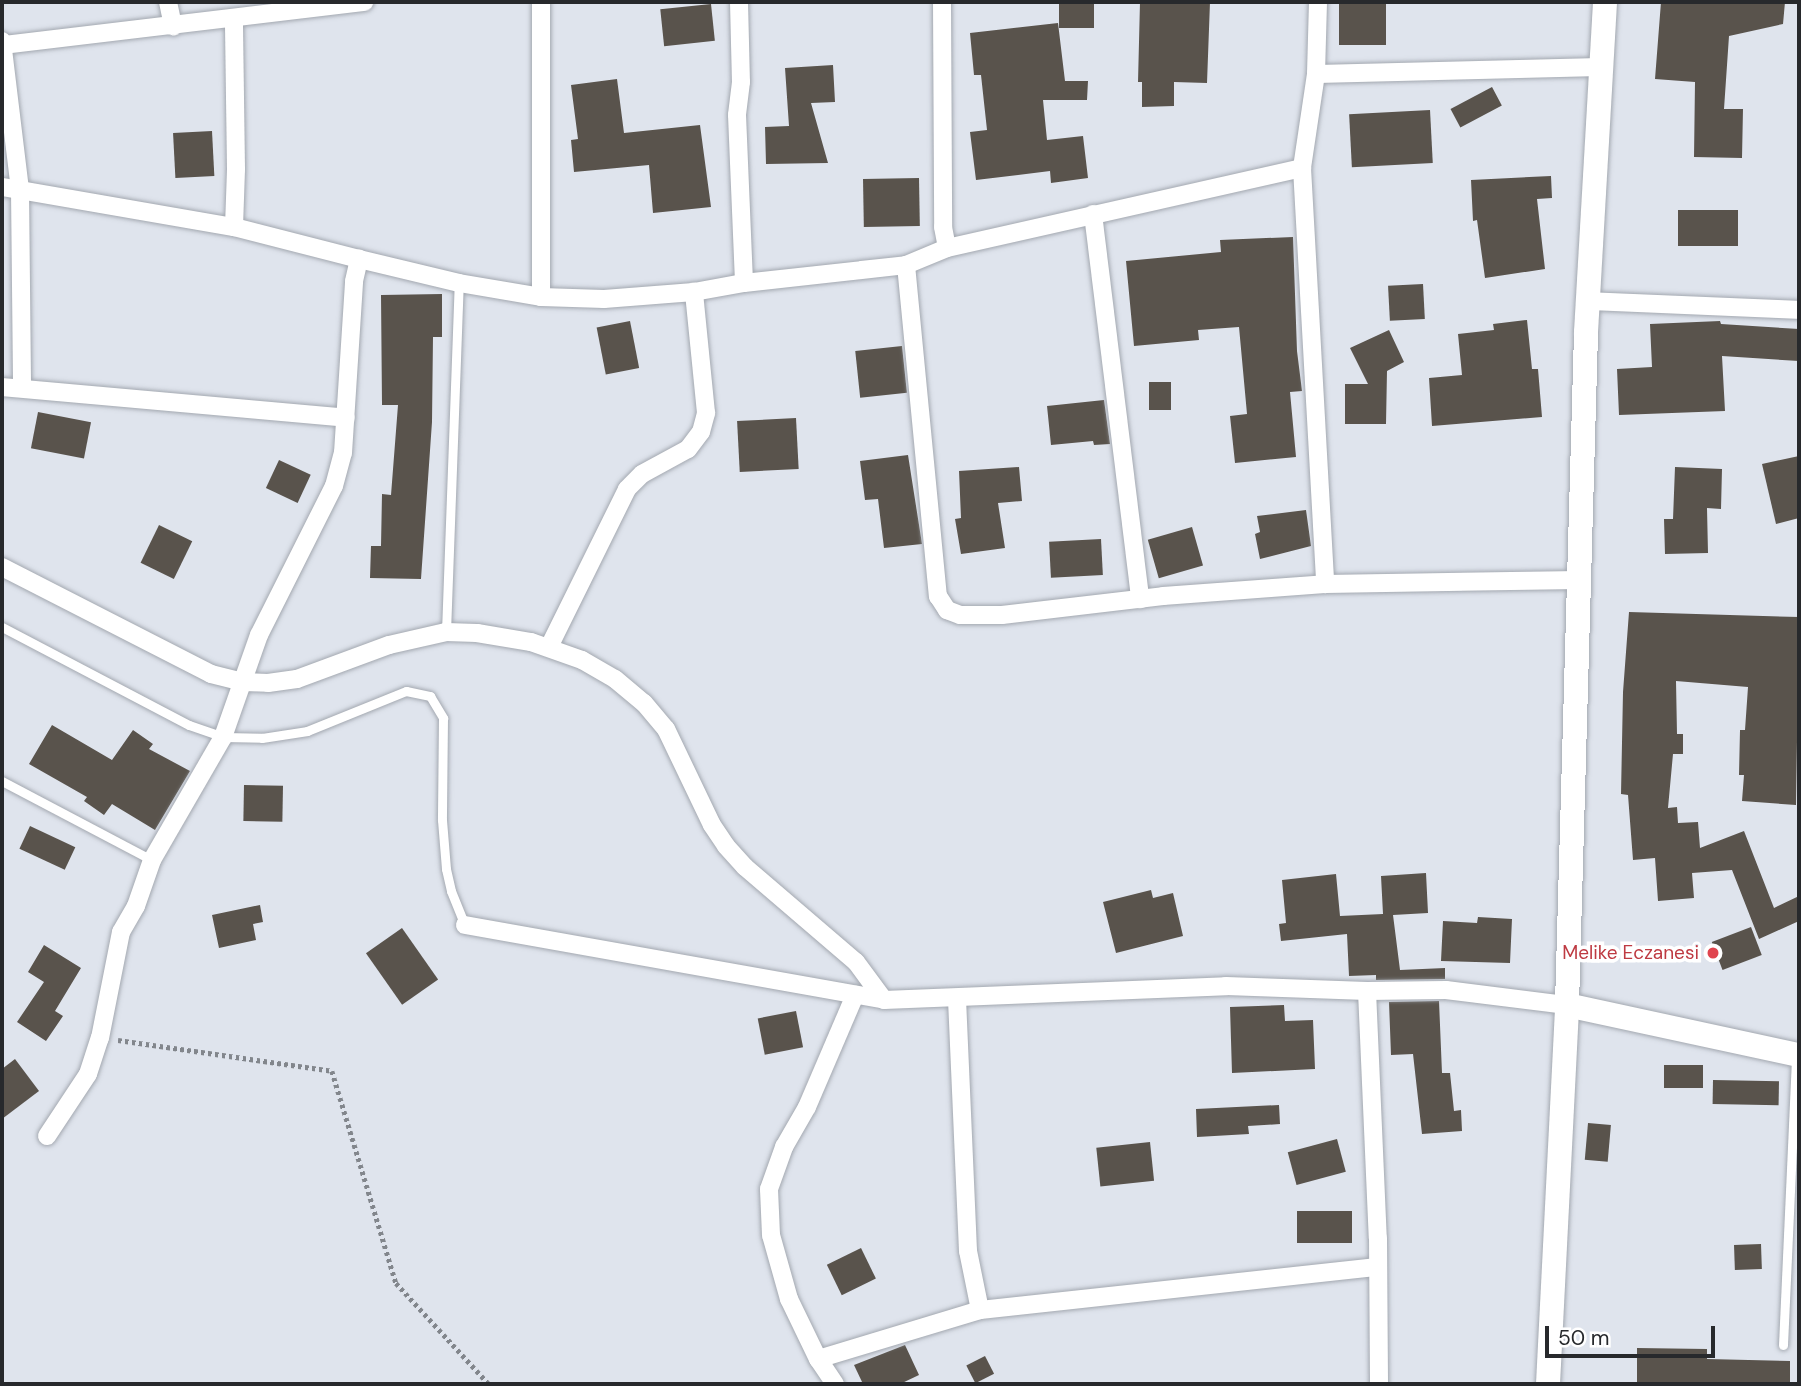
<!DOCTYPE html>
<style>
body{margin:0}
#map{position:relative;width:1801px;height:1386px;overflow:hidden;background:#dfe4ed;font-family:"DM Sans",sans-serif}
div>[style]{position:absolute}
[style*='--x']{left:calc(var(--x)*1px);top:calc(var(--y)*1px);width:calc(var(--w)*1px);rotate:calc(var(--a)*1deg)}
.building>*{inset:0;background:#59534c;transform-origin:0 0}
.path>*{height:4.5px;margin-top:-2.25px;transform-origin:0;background:repeating-linear-gradient(90deg,#82868c 0 3.5px,transparent 0 7px)}
.roads{filter:drop-shadow(0 0 2px #a3a8b0) drop-shadow(0 0 2px #a3a8b0)}
.lane>*{height:9px;margin:-4.5px;padding:0 4.5px;transform-origin:4.5px;border-radius:4.5px;background:#fff}
.street>*{height:18px;margin:-9px;padding:0 9px;transform-origin:9px;border-radius:9px;background:#fff}
.secondary>*{height:24px;margin:-12px;padding:0 12px;transform-origin:12px;border-radius:12px;background:#fff}
.dots>*{width:19px;height:19px;translate:-50% -50%;box-sizing:border-box;border:4px solid #fff;border-radius:50%}
span{translate:-50% -50%;white-space:nowrap;text-align:center;line-height:1.15;-webkit-text-stroke:7px #fff;paint-order:stroke}
.health-label{font-size:19px;color:#be3a42}
.right{translate:-100% -50%;text-align:right}
.frame{position:absolute;inset:0;border:4px solid #27292c;pointer-events:none}
.scale{position:absolute;left:1545px;top:1326px;width:170px;height:32px;box-sizing:border-box;border:4px solid #27292c;border-top:0;padding-left:9px;font-size:21px;line-height:24px;white-space:nowrap;color:#27292c;-webkit-text-stroke:5px #fff;paint-order:stroke}
</style>
<div id="map">
<div class="building">
<i style="left:1059px;top:2px;width:35px;height:26px"></i>
<i style="clip-path:polygon(1140px 2px,1210px 2px,1207px 83px,1174px 82px,1174px 106px,1142px 107px,1142px 82px,1138px 82px)"></i>
<i style="left:1339px;top:2px;width:47px;height:43px"></i>
<i style="clip-path:polygon(1661px 2px,1785px 2px,1783px 24px,1729px 36px,1724px 109px,1743px 109px,1742px 158px,1694px 157px,1695px 82px,1655px 79px)"></i>
<i style="left:711px;top:4px;width:37px;height:51px;rotate:84deg"></i>
<i style="clip-path:polygon(1058px 23px,1065px 81px,1088px 81px,1087px 100px,1043px 100px,1047px 140px,1083px 136px,1088px 178px,1051px 183px,1050px 171px,976px 180px,970px 132px,987px 130px,981px 75px,974px 75px,970px 33px)"></i>
<i style="clip-path:polygon(833px 65px,835px 102px,811px 103px,828px 163px,766px 164px,765px 127px,789px 126px,785px 68px)"></i>
<i style="clip-path:polygon(617px 79px,624px 133px,700px 125px,711px 207px,653px 213px,649px 165px,574px 172px,571px 140px,578px 139px,571px 85px)"></i>
<i style="left:1492px;top:87px;width:21px;height:47px;rotate:62deg"></i>
<i style="left:1430px;top:110px;width:53px;height:81px;rotate:87deg"></i>
<i style="left:212px;top:131px;width:45px;height:39px;rotate:87deg"></i>
<i style="clip-path:polygon(1551px 176px,1552px 198px,1537px 199px,1545px 269px,1485px 278px,1477px 220px,1473px 221px,1471px 180px)"></i>
<i style="left:919px;top:178px;width:48px;height:56px;rotate:89deg"></i>
<i style="left:1678px;top:210px;width:60px;height:36px"></i>
<i style="clip-path:polygon(1293px 237px,1297px 351px,1302px 391px,1290px 392px,1296px 457px,1235px 463px,1230px 416px,1247px 414px,1239px 327px,1198px 330px,1199px 340px,1134px 346px,1126px 261px,1221px 252px,1220px 240px)"></i>
<i style="left:1423px;top:284px;width:35px;height:35px;rotate:87deg"></i>
<i style="clip-path:polygon(442px 294px,442px 337px,433px 337px,432px 422px,421px 579px,370px 578px,371px 546px,381px 546px,382px 494px,391px 495px,398px 405px,382px 405px,381px 295px)"></i>
<i style="clip-path:polygon(1527px 320px,1532px 369px,1538px 369px,1542px 417px,1432px 426px,1429px 378px,1462px 375px,1458px 334px,1494px 330px,1493px 324px)"></i>
<i style="left:630px;top:321px;width:48px;height:34px;rotate:79deg"></i>
<i style="clip-path:polygon(1720px 321px,1721px 324px,1799px 329px,1799px 361px,1722px 356px,1725px 411px,1619px 415px,1617px 369px,1652px 367px,1650px 324px)"></i>
<i style="clip-path:polygon(1389px 330px,1404px 362px,1387px 371px,1386px 424px,1345px 424px,1345px 384px,1368px 384px,1350px 348px)"></i>
<i style="left:902px;top:346px;width:47px;height:47px;rotate:84deg"></i>
<i style="left:1149px;top:382px;width:22px;height:28px"></i>
<i style="clip-path:polygon(1104px 400px,1110px 444px,1094px 445px,1093px 441px,1051px 445px,1047px 406px)"></i>
<i style="left:38px;top:412px;width:54px;height:37px;rotate:11deg"></i>
<i style="left:796px;top:418px;width:51px;height:59px;rotate:87deg"></i>
<i style="clip-path:polygon(908px 455px,922px 544px,884px 548px,878px 499px,865px 500px,860px 461px)"></i>
<i style="clip-path:polygon(1799px 456px,1799px 518px,1776px 524px,1762px 464px)"></i>
<i style="left:279px;top:460px;width:35px;height:31px;rotate:25deg"></i>
<i style="clip-path:polygon(1019px 467px,1022px 501px,998px 503px,1005px 548px,961px 554px,955px 519px,961px 518px,959px 471px)"></i>
<i style="clip-path:polygon(1675px 467px,1722px 469px,1721px 509px,1707px 508px,1708px 553px,1665px 554px,1664px 519px,1673px 519px)"></i>
<i style="clip-path:polygon(1306px 510px,1311px 546px,1260px 559px,1255px 534px,1260px 532px,1257px 516px)"></i>
<i style="left:159px;top:525px;width:37px;height:42px;rotate:26deg"></i>
<i style="left:1192px;top:527px;width:40px;height:46px;rotate:74deg"></i>
<i style="left:1101px;top:539px;width:36px;height:52px;rotate:87deg"></i>
<i style="clip-path:polygon(1629px 612px,1799px 617px,1796px 805px,1742px 801px,1744px 775px,1739px 775px,1740px 730px,1745px 730px,1748px 687px,1676px 681px,1677px 734px,1683px 734px,1683px 754px,1673px 754px,1668px 808px,1677px 807px,1678px 823px,1698px 822px,1700px 848px,1744px 831px,1774px 908px,1799px 896px,1799px 921px,1759px 939px,1732px 870px,1692px 873px,1694px 898px,1658px 901px,1655px 858px,1633px 860px,1628px 795px,1621px 794px,1623px 692px)"></i>
<i style="clip-path:polygon(52px 725px,112px 760px,133px 730px,153px 744px,149px 749px,190px 771px,155px 830px,112px 804px,104px 815px,84px 801px,87px 797px,29px 764px)"></i>
<i style="left:244px;top:785px;width:39px;height:36px;rotate:1deg"></i>
<i style="left:30px;top:826px;width:50px;height:25px;rotate:25deg"></i>
<i style="clip-path:polygon(1426px 873px,1428px 913px,1393px 915px,1400px 970px,1445px 968px,1445px 979px,1376px 980px,1376px 975px,1349px 976px,1347px 934px,1281px 941px,1279px 924px,1286px 923px,1282px 880px,1336px 874px,1340px 916px,1383px 914px,1381px 876px)"></i>
<i style="clip-path:polygon(1151px 890px,1153px 898px,1173px 893px,1183px 936px,1116px 953px,1103px 902px)"></i>
<i style="clip-path:polygon(260px 905px,263px 922px,253px 924px,256px 940px,219px 948px,212px 915px)"></i>
<i style="clip-path:polygon(1478px 917px,1512px 919px,1510px 963px,1441px 961px,1443px 921px,1477px 923px)"></i>
<i style="left:1751px;top:927px;width:30px;height:42px;rotate:69deg"></i>
<i style="left:402px;top:928px;width:63px;height:44px;rotate:55deg"></i>
<i style="clip-path:polygon(44px 945px,81px 968px,55px 1011px,63px 1016px,46px 1041px,17px 1022px,44px 982px,28px 972px)"></i>
<i style="clip-path:polygon(1439px 1001px,1442px 1073px,1450px 1073px,1454px 1111px,1461px 1110px,1462px 1131px,1422px 1134px,1413px 1054px,1391px 1055px,1389px 1002px)"></i>
<i style="clip-path:polygon(1284px 1005px,1285px 1021px,1313px 1020px,1315px 1069px,1232px 1073px,1230px 1007px)"></i>
<i style="left:796px;top:1011px;width:37px;height:39px;rotate:79deg"></i>
<i style="clip-path:polygon(15px 1059px,39px 1091px,2px 1119px,2px 1069px)"></i>
<i style="left:1664px;top:1065px;width:39px;height:23px"></i>
<i style="left:1713px;top:1080px;width:66px;height:24px;rotate:1deg"></i>
<i style="clip-path:polygon(1279px 1105px,1280px 1124px,1248px 1126px,1249px 1134px,1197px 1137px,1196px 1109px)"></i>
<i style="left:1588px;top:1123px;width:23px;height:37px;rotate:5deg"></i>
<i style="left:1337px;top:1139px;width:34px;height:51px;rotate:75deg"></i>
<i style="left:1150px;top:1142px;width:39px;height:54px;rotate:84deg"></i>
<i style="left:1352px;top:1211px;width:32px;height:55px;rotate:90deg"></i>
<i style="left:1761px;top:1244px;width:25px;height:27px;rotate:88deg"></i>
<i style="left:861px;top:1248px;width:34px;height:38px;rotate:64deg"></i>
<i style="clip-path:polygon(905px 1345px,919px 1375px,900px 1384px,863px 1384px,854px 1365px)"></i>
<i style="clip-path:polygon(1637px 1348px,1707px 1349px,1707px 1359px,1790px 1361px,1790px 1384px,1637px 1384px)"></i>
<i style="left:985px;top:1356px;width:20px;height:21px;rotate:63deg"></i>
</div>
<div class="path">
<i style="--x:118;--y:1040;--w:216;--a:8.2"></i>
<i style="--x:332;--y:1071;--w:221;--a:73.2"></i>
<i style="--x:396;--y:1283;--w:137;--a:47.4"></i>
</div>
<div class="roads">
<div class="lane">
<i style="--x:2;--y:627;--w:211;--a:27.7"></i>
<i style="--x:189;--y:725;--w:36;--a:19"></i>
<i style="--x:223;--y:737;--w:39;--a:1"></i>
<i style="--x:262;--y:738;--w:46;--a:-8.8"></i>
<i style="--x:307;--y:731;--w:107;--a:-22"></i>
<i style="--x:406;--y:691;--w:25;--a:12"></i>
<i style="--x:430;--y:696;--w:26;--a:59"></i>
<i style="--x:443;--y:718;--w:102;--a:90.6"></i>
<i style="--x:442;--y:820;--w:49;--a:85.3"></i>
<i style="--x:446;--y:869;--w:23;--a:77"></i>
<i style="--x:451;--y:891;--w:37;--a:68"></i>
<i style="--x:446;--y:632;--w:349;--a:-87.9"></i>
<i style="--x:2;--y:781;--w:170;--a:27.8"></i>
<i style="--x:1783;--y:1345;--w:289;--a:-87.4"></i>
</div>
<div class="street">
<i style="--x:168;--y:2;--w:25;--a:78"></i>
<i style="--x:739;--y:2;--w:80;--a:88.6"></i>
<i style="--x:741;--y:82;--w:33;--a:97"></i>
<i style="--x:737;--y:115;--w:168;--a:87.6"></i>
<i style="--x:942;--y:2;--w:225;--a:89.7"></i>
<i style="--x:943;--y:227;--w:21;--a:79"></i>
<i style="--x:1318;--y:2;--w:72;--a:91.6"></i>
<i style="--x:1316;--y:74;--w:95;--a:98.5"></i>
<i style="--x:1302;--y:168;--w:417;--a:86.8"></i>
<i style="--x:2;--y:41;--w:150;--a:83.1"></i>
<i style="--x:20;--y:190;--w:198;--a:89.4"></i>
<i style="--x:3;--y:45;--w:364;--a:-6.8"></i>
<i style="--x:1316;--y:74;--w:285;--a:-1.4"></i>
<i style="--x:2;--y:187;--w:235;--a:9.8"></i>
<i style="--x:234;--y:227;--w:129;--a:14.4"></i>
<i style="--x:1093;--y:214;--w:388;--a:83"></i>
<i style="--x:234;--y:227;--w:58;--a:-88"></i>
<i style="--x:236;--y:169;--w:150;--a:-90.8"></i>
<i style="--x:906;--y:265;--w:333;--a:84.5"></i>
<i style="--x:938;--y:596;--w:17;--a:57"></i>
<i style="--x:947;--y:610;--w:14;--a:21"></i>
<i style="--x:960;--y:615;--w:42;--a:0"></i>
<i style="--x:1002;--y:615;--w:162;--a:-6.7"></i>
<i style="--x:1163;--y:596;--w:162;--a:-4.2"></i>
<i style="--x:1325;--y:584;--w:254;--a:-0.9"></i>
<i style="--x:541;--y:297;--w:295;--a:-90"></i>
<i style="--x:1588;--y:301;--w:211;--a:2.4"></i>
<i style="--x:2;--y:387;--w:345;--a:5.1"></i>
<i style="--x:2;--y:567;--w:235;--a:27.1"></i>
<i style="--x:211;--y:674;--w:33;--a:14"></i>
<i style="--x:243;--y:682;--w:25;--a:2"></i>
<i style="--x:268;--y:683;--w:29;--a:-8"></i>
<i style="--x:297;--y:679;--w:98;--a:-20.3"></i>
<i style="--x:389;--y:645;--w:58;--a:-12.8"></i>
<i style="--x:446;--y:632;--w:31;--a:2"></i>
<i style="--x:477;--y:633;--w:55;--a:9.5"></i>
<i style="--x:531;--y:642;--w:54;--a:19.4"></i>
<i style="--x:582;--y:660;--w:38;--a:30"></i>
<i style="--x:615;--y:679;--w:38;--a:40"></i>
<i style="--x:644;--y:703;--w:34;--a:50"></i>
<i style="--x:666;--y:729;--w:106;--a:64.4"></i>
<i style="--x:712;--y:825;--w:25;--a:56"></i>
<i style="--x:726;--y:846;--w:28;--a:48"></i>
<i style="--x:745;--y:867;--w:146;--a:40.6"></i>
<i style="--x:856;--y:962;--w:47;--a:53.6"></i>
<i style="--x:549;--y:647;--w:176;--a:-63.7"></i>
<i style="--x:627;--y:489;--w:21;--a:-45"></i>
<i style="--x:642;--y:474;--w:52;--a:-28.5"></i>
<i style="--x:688;--y:449;--w:21;--a:-53"></i>
<i style="--x:701;--y:432;--w:20;--a:-75"></i>
<i style="--x:706;--y:413;--w:122;--a:-95.7"></i>
<i style="--x:465;--y:925;--w:426;--a:10.1"></i>
<i style="--x:884;--y:1000;--w:342;--a:-2.3"></i>
<i style="--x:1226;--y:986;--w:141;--a:2"></i>
<i style="--x:1367;--y:991;--w:79;--a:-0.7"></i>
<i style="--x:1446;--y:990;--w:122;--a:7.1"></i>
<i style="--x:1367;--y:991;--w:247;--a:87.5"></i>
<i style="--x:1378;--y:1238;--w:146;--a:89.6"></i>
<i style="--x:957;--y:999;--w:252;--a:87.5"></i>
<i style="--x:968;--y:1251;--w:60;--a:78.5"></i>
<i style="--x:47;--y:1136;--w:74;--a:-56.5"></i>
<i style="--x:88;--y:1074;--w:38;--a:-72"></i>
<i style="--x:100;--y:1038;--w:108;--a:-78.8"></i>
<i style="--x:121;--y:932;--w:30;--a:-60"></i>
<i style="--x:136;--y:906;--w:49;--a:-70.8"></i>
<i style="--x:152;--y:860;--w:142;--a:-60"></i>
<i style="--x:223;--y:737;--w:108;--a:-70.6"></i>
<i style="--x:259;--y:635;--w:167;--a:-63.3"></i>
<i style="--x:334;--y:486;--w:34;--a:-75"></i>
<i style="--x:343;--y:453;--w:172;--a:-86.3"></i>
<i style="--x:354;--y:281;--w:23;--a:-77"></i>
<i style="--x:359;--y:259;--w:103;--a:13.5"></i>
<i style="--x:459;--y:283;--w:83;--a:9.7"></i>
<i style="--x:541;--y:297;--w:63;--a:1.8"></i>
<i style="--x:604;--y:299;--w:90;--a:-4.4"></i>
<i style="--x:694;--y:292;--w:51;--a:-10.2"></i>
<i style="--x:744;--y:283;--w:163;--a:-6.3"></i>
<i style="--x:906;--y:265;--w:44;--a:-22.5"></i>
<i style="--x:947;--y:248;--w:364;--a:-12.7"></i>
<i style="--x:818;--y:1359;--w:169;--a:-16.8"></i>
<i style="--x:980;--y:1310;--w:400;--a:-6.2"></i>
<i style="--x:835;--y:1384;--w:30;--a:-124"></i>
<i style="--x:818;--y:1359;--w:67;--a:-115.8"></i>
<i style="--x:789;--y:1299;--w:66;--a:-105.7"></i>
<i style="--x:771;--y:1235;--w:46;--a:-92.5"></i>
<i style="--x:769;--y:1189;--w:45;--a:-70.3"></i>
<i style="--x:784;--y:1147;--w:46;--a:-60.1"></i>
<i style="--x:807;--y:1107;--w:122;--a:-66.8"></i>
</div>
<div class="secondary">
<i style="--x:1567;--y:1005;--w:237;--a:12.2"></i>
<i style="--x:1548;--y:1384;--w:379;--a:-87.1"></i>
<i style="--x:1567;--y:1005;--w:673;--a:-88.38"></i>
<i style="--x:1586;--y:332;--w:331;--a:-86.7"></i>
</div>
</div>
<div class="dots">
<i style="left:1713px;top:953px;background:#e0444e"></i>
</div>
<div class="health-label">
<span class="right" style="left:1699px;top:953px">Melike Eczanesi</span>
</div>
<div class="frame"></div>
<div class="scale">50 m</div>
</div>
